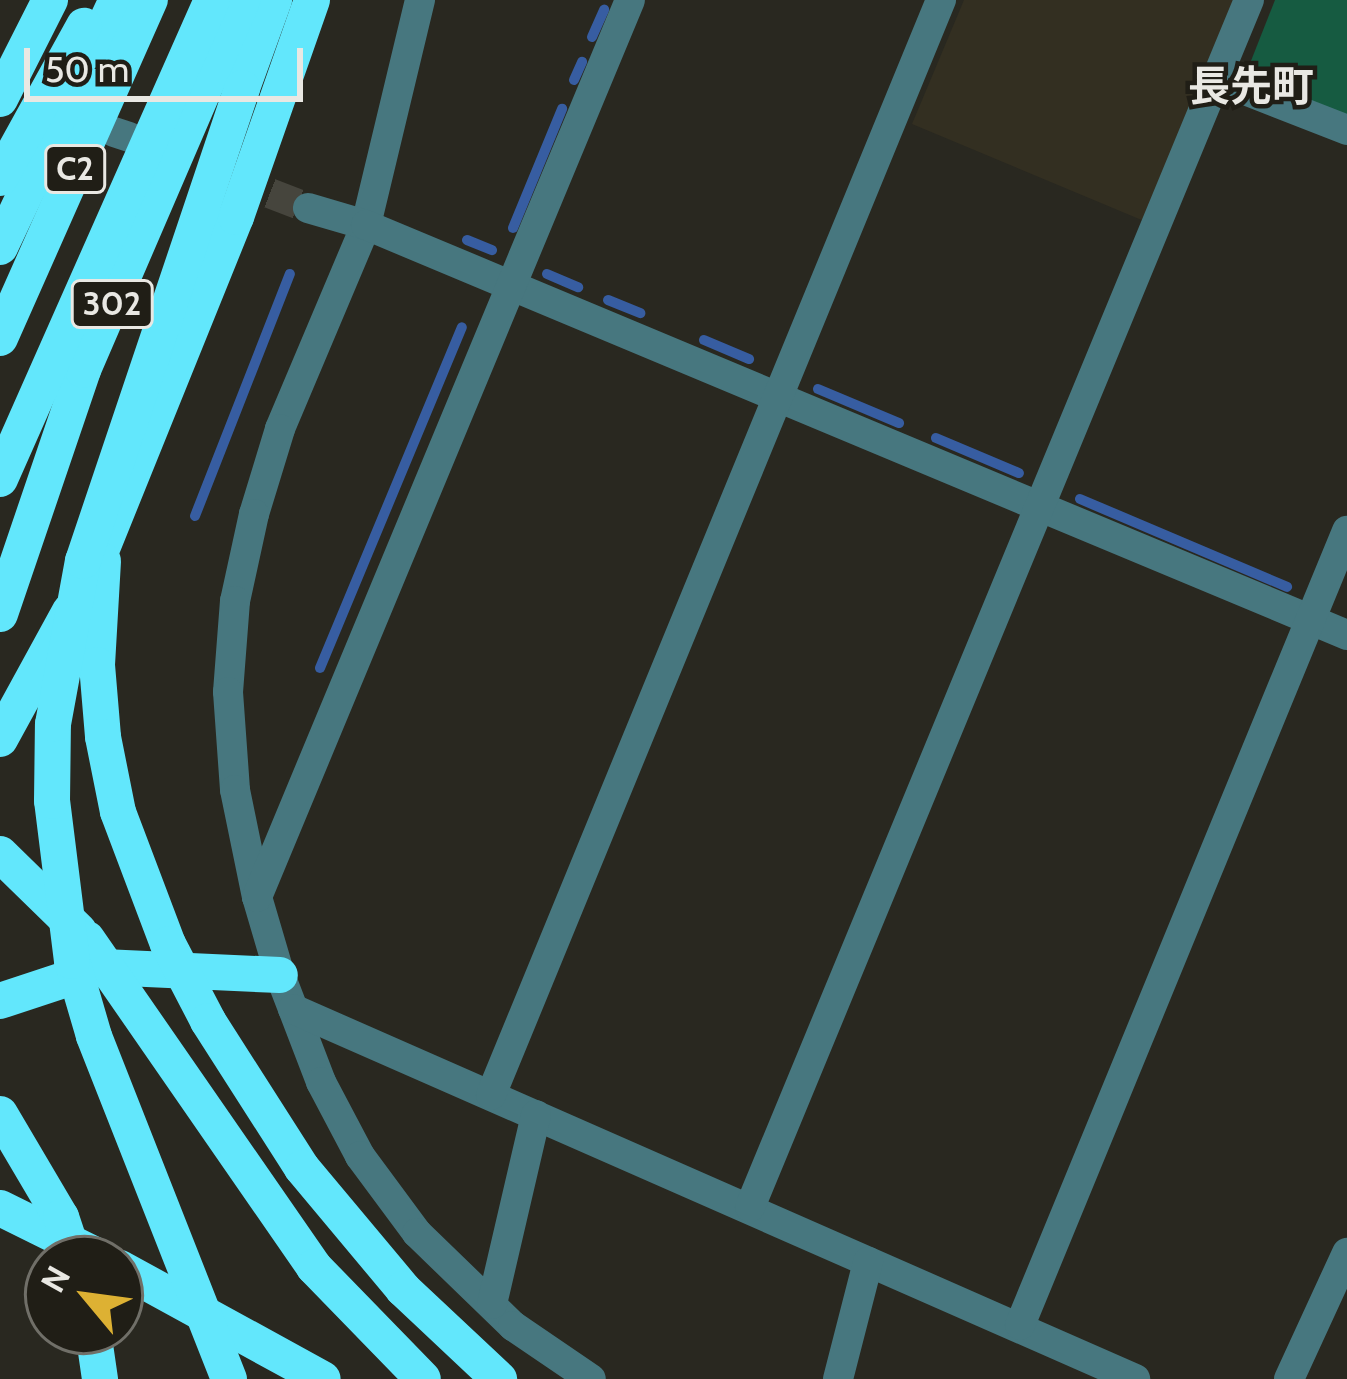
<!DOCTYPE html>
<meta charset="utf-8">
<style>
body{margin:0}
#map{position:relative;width:1347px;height:1379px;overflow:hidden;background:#292820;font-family:Cabin,"Noto Sans JP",sans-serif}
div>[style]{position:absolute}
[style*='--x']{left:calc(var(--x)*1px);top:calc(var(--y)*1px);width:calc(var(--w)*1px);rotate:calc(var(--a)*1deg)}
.built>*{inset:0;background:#332f21}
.green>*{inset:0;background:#165b41}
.stream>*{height:10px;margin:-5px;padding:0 5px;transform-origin:5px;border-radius:5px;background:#375da1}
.minor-tunnel>*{height:30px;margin-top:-15px;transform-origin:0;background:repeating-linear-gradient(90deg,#46453d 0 30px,transparent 0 45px)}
.minor>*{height:30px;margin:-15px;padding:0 15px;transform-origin:15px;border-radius:15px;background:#47777f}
.highway>*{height:36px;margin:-18px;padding:0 18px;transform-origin:18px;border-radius:18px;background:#62e7fc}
.highway-bridge>*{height:36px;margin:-18px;padding:0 18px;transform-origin:18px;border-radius:18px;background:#62e7fc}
span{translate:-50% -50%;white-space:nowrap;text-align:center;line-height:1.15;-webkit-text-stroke:9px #201e16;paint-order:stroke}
.shield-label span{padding:3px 9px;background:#201e16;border:3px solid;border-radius:9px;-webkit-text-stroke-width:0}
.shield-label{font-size:33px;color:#e9e8e3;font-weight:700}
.quarter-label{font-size:42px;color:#e9e8e3;font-weight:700}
.north{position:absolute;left:24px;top:1235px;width:120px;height:120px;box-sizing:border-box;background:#201e16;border:3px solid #706f68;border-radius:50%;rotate:299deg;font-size:33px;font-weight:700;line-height:48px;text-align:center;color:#e9e8e3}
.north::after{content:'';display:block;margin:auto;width:42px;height:54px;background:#ddb133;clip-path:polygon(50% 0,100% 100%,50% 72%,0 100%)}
.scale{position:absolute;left:24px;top:48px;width:279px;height:54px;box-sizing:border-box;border:6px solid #e9e8e3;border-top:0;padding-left:15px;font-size:36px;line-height:42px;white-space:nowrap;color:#e9e8e3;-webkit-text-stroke:9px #201e16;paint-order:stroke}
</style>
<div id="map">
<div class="built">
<i style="clip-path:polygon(964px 0,1237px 0,1144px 221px,912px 124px)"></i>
</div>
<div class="green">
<i style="clip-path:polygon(1275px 0,1347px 0,1347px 122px,1253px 84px,1247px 71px)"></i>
</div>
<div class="stream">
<i style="--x:592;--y:37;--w:30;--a:-66"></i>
<i style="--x:574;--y:80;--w:20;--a:-66"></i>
<i style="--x:513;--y:228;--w:129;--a:-67.6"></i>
<i style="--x:467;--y:240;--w:27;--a:22"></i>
<i style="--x:547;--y:274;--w:34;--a:23"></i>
<i style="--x:608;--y:300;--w:35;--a:22"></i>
<i style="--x:704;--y:340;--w:49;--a:22.9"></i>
<i style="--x:818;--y:389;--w:88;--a:22.8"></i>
<i style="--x:936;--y:438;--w:90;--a:22.9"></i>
<i style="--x:1080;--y:499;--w:225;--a:23"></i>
<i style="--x:195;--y:516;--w:260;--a:-68.6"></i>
<i style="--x:320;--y:668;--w:369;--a:-67.4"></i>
</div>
<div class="minor-tunnel">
<i style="--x:228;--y:177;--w:86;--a:21.2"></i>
</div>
<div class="minor">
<i style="--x:420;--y:0;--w:231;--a:103.5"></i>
<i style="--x:366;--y:225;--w:221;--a:112.9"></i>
<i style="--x:280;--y:429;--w:89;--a:107"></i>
<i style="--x:254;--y:514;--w:89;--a:102.3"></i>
<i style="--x:235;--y:601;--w:91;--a:94.4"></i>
<i style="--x:228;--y:692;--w:98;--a:85.9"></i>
<i style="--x:235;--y:790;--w:109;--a:78.4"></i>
<i style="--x:257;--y:897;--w:81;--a:73.6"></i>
<i style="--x:280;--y:975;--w:115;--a:69"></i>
<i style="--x:321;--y:1082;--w:84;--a:62.2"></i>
<i style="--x:360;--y:1156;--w:96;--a:53.5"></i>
<i style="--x:417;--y:1233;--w:134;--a:44.1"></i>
<i style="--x:513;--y:1326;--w:94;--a:34.2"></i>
<i style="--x:1217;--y:79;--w:140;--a:21.4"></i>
<i style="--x:114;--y:132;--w:16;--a:18"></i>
<i style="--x:308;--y:208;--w:60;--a:16.3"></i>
<i style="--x:366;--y:225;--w:1063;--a:22.68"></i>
<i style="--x:257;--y:897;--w:971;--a:-67.42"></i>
<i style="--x:293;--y:1009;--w:920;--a:23.72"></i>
<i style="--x:491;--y:1095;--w:1184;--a:-67.66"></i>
<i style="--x:750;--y:1207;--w:1306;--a:-67.54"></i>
<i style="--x:492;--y:1304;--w:194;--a:-76.9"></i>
<i style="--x:1020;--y:1325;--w:859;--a:-67.62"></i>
<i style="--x:838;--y:1379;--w:121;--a:-75.6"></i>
<i style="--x:1289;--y:1379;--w:139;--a:-65.3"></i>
</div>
<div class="highway">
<i style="--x:242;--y:88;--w:94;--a:-70"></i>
<i style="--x:0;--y:99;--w:111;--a:-63.2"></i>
<i style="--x:0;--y:247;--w:273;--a:-64.7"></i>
<i style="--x:103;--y:546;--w:355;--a:-68"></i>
<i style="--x:236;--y:217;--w:230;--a:-70.7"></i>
<i style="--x:0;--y:614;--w:258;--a:-71.2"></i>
<i style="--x:83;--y:370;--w:403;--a:-66.7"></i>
<i style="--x:0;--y:739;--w:146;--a:-61.3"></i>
<i style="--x:0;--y:854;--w:110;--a:44.3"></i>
<i style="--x:0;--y:1001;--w:108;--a:-18.3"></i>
<i style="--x:103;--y:967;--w:177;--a:2.6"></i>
<i style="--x:0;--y:1208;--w:115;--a:26.3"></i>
<i style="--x:120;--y:1268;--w:231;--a:28.7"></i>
<i style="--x:93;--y:1331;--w:49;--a:81.7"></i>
</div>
<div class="highway-bridge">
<i style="--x:0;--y:178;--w:174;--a:-61.1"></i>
<i style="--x:0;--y:338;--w:370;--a:-66.1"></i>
<i style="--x:0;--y:479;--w:524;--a:-66.13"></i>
<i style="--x:103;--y:561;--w:104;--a:93.3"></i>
<i style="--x:97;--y:665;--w:72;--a:85.2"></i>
<i style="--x:103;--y:737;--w:76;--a:78.7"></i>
<i style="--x:118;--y:812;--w:141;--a:69.3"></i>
<i style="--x:168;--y:944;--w:87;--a:62.5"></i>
<i style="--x:208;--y:1021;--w:174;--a:57.4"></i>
<i style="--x:302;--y:1168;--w:158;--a:50.1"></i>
<i style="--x:403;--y:1289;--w:132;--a:43.2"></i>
<i style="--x:87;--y:939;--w:399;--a:55.3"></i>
<i style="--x:314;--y:1267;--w:156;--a:45.8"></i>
<i style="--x:0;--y:1114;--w:120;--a:59.4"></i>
<i style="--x:61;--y:1217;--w:44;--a:71.6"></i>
<i style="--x:229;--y:1379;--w:369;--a:-111.5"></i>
<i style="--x:94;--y:1036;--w:78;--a:-106.3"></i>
<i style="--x:72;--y:961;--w:161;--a:-97.1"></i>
<i style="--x:52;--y:801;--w:77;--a:-89.3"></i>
<i style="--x:53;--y:724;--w:166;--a:-79.6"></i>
<i style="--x:83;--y:561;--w:499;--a:-71.4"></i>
</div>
<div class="shield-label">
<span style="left:75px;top:169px">C2</span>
<span style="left:112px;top:304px">302</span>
</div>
<div class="quarter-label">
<span style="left:1251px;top:86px">長先町</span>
</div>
<div class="north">N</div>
<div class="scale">50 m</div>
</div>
